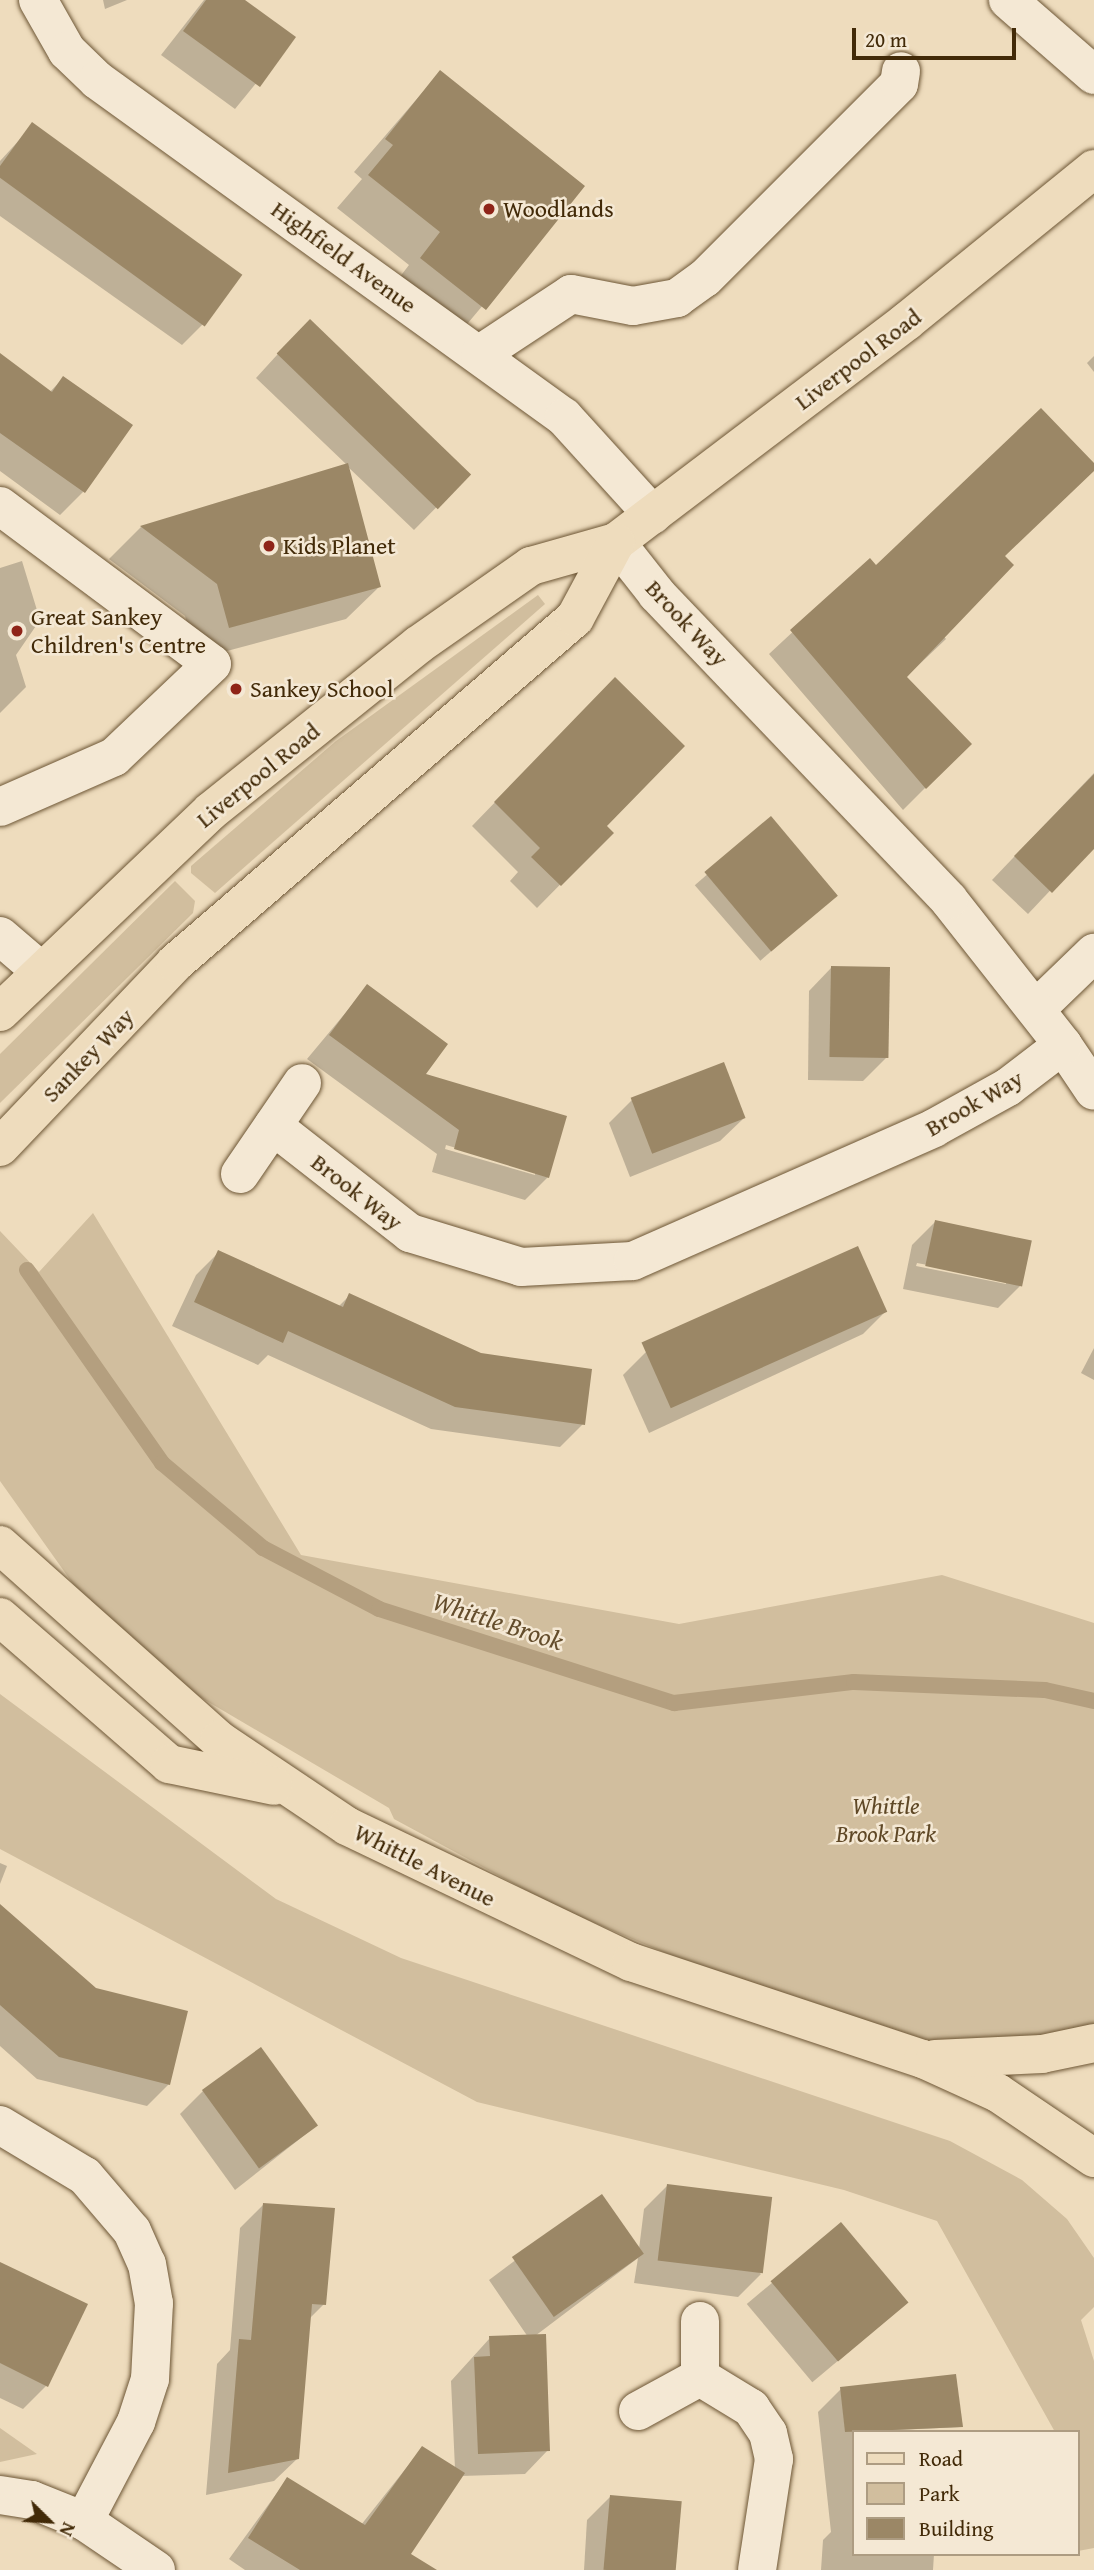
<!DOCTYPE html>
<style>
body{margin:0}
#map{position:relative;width:1094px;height:2570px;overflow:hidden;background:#eedcbd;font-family:"Gentium Book Plus",serif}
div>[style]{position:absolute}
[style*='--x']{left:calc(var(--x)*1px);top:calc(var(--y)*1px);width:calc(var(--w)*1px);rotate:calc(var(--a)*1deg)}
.green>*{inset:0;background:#d1be9e}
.shadow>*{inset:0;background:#0003;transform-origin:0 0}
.stream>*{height:16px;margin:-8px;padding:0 8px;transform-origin:8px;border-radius:8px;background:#b49f7f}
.building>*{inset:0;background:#9b8766;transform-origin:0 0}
.roads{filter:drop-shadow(0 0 2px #6d5635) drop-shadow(0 0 2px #6d5635)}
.minor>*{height:38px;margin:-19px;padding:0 19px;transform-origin:19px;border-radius:19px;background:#f4e8d4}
.major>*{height:38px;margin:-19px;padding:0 19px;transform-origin:19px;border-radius:19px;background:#eedcbd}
.highway>*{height:38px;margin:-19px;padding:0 19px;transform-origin:19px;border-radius:19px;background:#eedcbd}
.dots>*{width:19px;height:19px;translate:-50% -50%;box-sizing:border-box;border:4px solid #f4e8d4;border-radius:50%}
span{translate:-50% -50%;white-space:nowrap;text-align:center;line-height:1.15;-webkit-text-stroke:5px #f4e8d4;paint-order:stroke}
.poi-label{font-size:24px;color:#422a08}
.left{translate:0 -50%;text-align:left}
.street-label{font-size:24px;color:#422a08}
.park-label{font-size:24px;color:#5f4826;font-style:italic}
.water-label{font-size:26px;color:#644d2c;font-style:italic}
.legend{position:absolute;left:852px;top:2430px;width:228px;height:126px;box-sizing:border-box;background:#f4e8d4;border:2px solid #ad9c82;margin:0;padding:9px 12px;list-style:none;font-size:21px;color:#422a08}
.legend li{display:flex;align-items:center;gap:14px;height:35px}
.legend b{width:35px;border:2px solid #ad9c82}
.north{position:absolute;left:14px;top:2486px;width:70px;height:70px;-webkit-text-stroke:5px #f4e8d4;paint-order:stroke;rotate:114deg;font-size:19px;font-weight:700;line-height:28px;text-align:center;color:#422a08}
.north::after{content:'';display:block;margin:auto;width:24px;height:32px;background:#422a08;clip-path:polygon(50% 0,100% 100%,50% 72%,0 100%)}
.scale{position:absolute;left:852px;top:28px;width:164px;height:32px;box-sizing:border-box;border:4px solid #422a08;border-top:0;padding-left:9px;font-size:21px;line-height:24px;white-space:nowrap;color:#422a08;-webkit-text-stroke:5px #f4e8d4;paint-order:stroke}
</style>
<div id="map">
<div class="green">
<i style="clip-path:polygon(538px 595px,545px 604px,215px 893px,191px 873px,191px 866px,336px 741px)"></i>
<i style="clip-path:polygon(175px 881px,195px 901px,193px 913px,0 1103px,0 1054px)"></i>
<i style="clip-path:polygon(93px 1213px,301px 1555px,679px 1624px,942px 1575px,1094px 1623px,1094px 2032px,932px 2066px,557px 1907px,394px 1819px,389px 1808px,120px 1650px,0 1481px,0 1231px,39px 1272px)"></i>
<i style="clip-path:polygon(0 1694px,276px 1899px,401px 1958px,950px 2141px,1022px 2180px,1067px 2219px,1094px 2258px,1094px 2307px,1081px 2320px,1094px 2361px,1094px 2548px,1078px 2551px,1078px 2432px,1055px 2432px,937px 2221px,844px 2190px,477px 2102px,0 1849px)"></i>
<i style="clip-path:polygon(0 2428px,37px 2454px,0 2462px)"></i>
</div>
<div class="shadow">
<i style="clip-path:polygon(103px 0,127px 0,105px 9px)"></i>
<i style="clip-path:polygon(204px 0,242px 0,293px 38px,235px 109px,161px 55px)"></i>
<i style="clip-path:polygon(440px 72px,583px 186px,452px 342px,389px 291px,409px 265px,337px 208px,362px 179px,354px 172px)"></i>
<i style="clip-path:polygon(33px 125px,205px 322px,182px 345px,0 216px,0 161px)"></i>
<i style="clip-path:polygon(287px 344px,469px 474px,414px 530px,347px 466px,379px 587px,346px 619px,197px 659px,185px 616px,109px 559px,141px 527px,347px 465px,256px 378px)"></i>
<i style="clip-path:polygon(0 355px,49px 393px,63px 378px,83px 492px,60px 515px,0 471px)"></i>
<i style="clip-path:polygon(1094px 356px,1094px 372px,1087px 363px)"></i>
<i style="clip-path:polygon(1094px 466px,1003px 556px,942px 634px,946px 639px,905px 678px,969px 744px,903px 810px,769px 654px,870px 560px,876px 567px)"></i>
<i style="clip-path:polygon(22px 561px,40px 620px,16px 655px,26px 687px,0 713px,0 568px)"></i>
<i style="clip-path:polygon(592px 702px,605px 826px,611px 833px,537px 908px,510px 881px,518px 872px,472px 826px)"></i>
<i style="clip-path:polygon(1094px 773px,1094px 844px,1028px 914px,992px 880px)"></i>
<i style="left:771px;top:819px;width:100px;height:101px;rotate:49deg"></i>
<i style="clip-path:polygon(832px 967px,886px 1058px,863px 1081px,808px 1080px,809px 991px)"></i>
<i style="clip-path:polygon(evenodd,367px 987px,423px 1075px,548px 1177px,525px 1200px,432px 1172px,437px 1154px,307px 1059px,367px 987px,446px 1145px,535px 1171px,535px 1175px,445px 1149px,446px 1145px)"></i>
<i style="clip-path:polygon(632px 1100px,744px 1118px,720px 1141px,630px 1177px,609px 1123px)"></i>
<i style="clip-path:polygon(evenodd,935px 1222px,1021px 1285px,998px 1308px,903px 1289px,912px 1245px,935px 1222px,917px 1263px,1006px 1280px,1006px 1284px,916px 1266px,917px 1263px)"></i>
<i style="clip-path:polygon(219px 1252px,338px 1307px,350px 1295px,583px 1424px,560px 1447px,431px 1429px,268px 1355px,258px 1365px,172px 1326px,196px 1275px)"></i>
<i style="clip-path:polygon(886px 1311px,863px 1334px,649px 1433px,623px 1375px,646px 1352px)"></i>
<i style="clip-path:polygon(1094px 1348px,1094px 1380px,1081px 1373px)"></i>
<i style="clip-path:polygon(0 1863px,7px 1866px,0 1884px)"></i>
<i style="clip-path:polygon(0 1906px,169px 2084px,147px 2106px,37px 2079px,0 2046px)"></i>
<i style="clip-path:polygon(203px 2091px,316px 2126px,235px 2190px,180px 2114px)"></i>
<i style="clip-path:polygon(667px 2186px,761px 2274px,738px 2297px,634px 2283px,638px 2258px,535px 2336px,548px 2450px,525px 2474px,461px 2476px,407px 2557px,428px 2570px,245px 2570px,229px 2559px,287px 2479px,361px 2525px,422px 2448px,455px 2469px,451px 2381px,490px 2338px,528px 2337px,489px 2280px,601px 2196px,639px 2249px,644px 2209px)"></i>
<i style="clip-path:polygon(263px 2205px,324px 2304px,309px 2319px,298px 2458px,274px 2481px,206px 2495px,217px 2364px,230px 2350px,240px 2228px)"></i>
<i style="left:841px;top:2225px;width:102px;height:123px;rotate:50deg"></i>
<i style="clip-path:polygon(0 2263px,46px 2386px,23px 2409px,0 2398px)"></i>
<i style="clip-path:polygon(841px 2389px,961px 2427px,854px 2432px,854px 2554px,934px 2554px,933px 2570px,821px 2570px,823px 2540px,831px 2532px,818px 2412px)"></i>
<i style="clip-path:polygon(610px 2497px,675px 2570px,584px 2570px,587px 2520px)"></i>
</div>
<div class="stream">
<i style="--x:27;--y:1270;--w:236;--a:55"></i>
<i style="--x:162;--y:1463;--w:132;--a:40.1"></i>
<i style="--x:263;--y:1548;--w:131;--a:27.7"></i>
<i style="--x:379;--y:1609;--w:310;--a:17.7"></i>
<i style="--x:674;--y:1703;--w:181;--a:-6.7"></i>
<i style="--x:854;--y:1682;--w:191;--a:2.4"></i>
<i style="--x:1045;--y:1690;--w:50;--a:12.7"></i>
</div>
<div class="building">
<i style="clip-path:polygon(206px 0,245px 0,296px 37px,260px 87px,183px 31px)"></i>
<i style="clip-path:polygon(440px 70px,585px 186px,486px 310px,420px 258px,440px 232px,368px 175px,393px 145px,385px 139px)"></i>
<i style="left:32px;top:122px;width:260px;height:64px;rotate:36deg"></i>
<i style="left:310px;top:319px;width:224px;height:48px;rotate:44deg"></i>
<i style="clip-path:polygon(0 353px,52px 392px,63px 376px,133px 425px,85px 493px,0 433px)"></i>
<i style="clip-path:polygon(1041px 408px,1094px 463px,1094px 471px,1005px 556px,1014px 565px,907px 677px,972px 744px,926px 789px,790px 630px,870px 558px,876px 565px)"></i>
<i style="clip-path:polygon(348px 463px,381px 587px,229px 628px,217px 584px,140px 526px)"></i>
<i style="clip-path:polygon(615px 677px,685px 746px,607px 826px,614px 833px,561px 886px,531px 857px,540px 848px,494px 802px)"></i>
<i style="clip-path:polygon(1094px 774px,1094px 849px,1052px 893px,1014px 856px)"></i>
<i style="left:771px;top:816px;width:104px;height:87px;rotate:50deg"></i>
<i style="left:831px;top:966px;width:59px;height:91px;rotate:1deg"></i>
<i style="clip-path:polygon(367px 984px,448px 1044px,426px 1074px,567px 1116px,549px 1178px,454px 1149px,459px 1130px,329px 1035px)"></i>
<i style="left:724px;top:1062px;width:60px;height:100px;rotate:69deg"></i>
<i style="left:935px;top:1220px;width:99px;height:47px;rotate:12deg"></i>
<i style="left:858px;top:1246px;width:72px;height:237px;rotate:66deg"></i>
<i style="clip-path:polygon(218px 1250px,343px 1307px,349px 1293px,481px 1353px,592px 1369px,585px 1425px,455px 1407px,288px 1331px,283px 1343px,194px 1302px)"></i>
<i style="clip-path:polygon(0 1904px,96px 1988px,188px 2011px,170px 2085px,59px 2057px,0 2005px)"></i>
<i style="left:261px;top:2047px;width:97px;height:73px;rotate:54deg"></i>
<i style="left:667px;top:2184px;width:106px;height:77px;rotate:7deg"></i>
<i style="left:602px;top:2194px;width:73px;height:110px;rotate:55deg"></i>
<i style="clip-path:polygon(263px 2203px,335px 2208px,326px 2305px,312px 2304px,299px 2459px,228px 2473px,239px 2339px,251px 2340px)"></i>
<i style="left:841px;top:2222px;width:105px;height:92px;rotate:50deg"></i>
<i style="clip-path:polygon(0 2262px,88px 2304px,48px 2387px,0 2363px)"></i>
<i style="clip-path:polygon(546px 2334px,550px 2451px,478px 2454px,474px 2357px,490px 2356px,489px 2336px)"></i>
<i style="clip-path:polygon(956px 2374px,963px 2427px,845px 2432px,840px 2387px)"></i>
<i style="clip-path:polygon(422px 2446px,465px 2473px,411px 2554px,437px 2570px,300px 2570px,248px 2538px,287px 2477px,365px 2525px)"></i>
<i style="left:610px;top:2495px;width:72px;height:75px;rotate:5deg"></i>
</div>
<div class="roads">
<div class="minor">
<i style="--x:38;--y:0;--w:59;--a:60.4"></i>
<i style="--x:67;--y:51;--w:42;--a:44"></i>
<i style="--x:97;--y:80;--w:576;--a:35.82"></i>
<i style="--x:564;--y:417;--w:132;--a:47.8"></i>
<i style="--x:1008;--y:0;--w:114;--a:41.1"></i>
<i style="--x:480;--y:354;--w:109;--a:-33.4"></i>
<i style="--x:571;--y:294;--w:63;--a:11"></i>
<i style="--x:633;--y:306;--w:45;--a:-10.3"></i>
<i style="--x:677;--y:298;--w:34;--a:-36"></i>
<i style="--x:705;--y:278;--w:274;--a:-45"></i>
<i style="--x:899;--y:84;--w:13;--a:-81"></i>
<i style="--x:0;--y:506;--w:264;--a:36.7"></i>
<i style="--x:212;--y:664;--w:135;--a:136.5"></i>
<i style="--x:114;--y:757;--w:124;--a:156.3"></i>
<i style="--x:0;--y:936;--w:55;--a:40.6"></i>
<i style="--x:1036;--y:1009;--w:81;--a:-44"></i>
<i style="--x:1063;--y:1045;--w:55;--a:56"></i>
<i style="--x:273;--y:1126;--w:174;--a:38"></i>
<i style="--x:410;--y:1233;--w:116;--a:17"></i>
<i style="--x:521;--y:1267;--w:112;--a:-3.1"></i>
<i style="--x:633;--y:1261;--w:329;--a:-23.8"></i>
<i style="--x:934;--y:1128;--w:85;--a:-29"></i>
<i style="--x:1008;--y:1087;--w:69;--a:-37.4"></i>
<i style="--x:1063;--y:1045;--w:184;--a:-128.2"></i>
<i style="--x:949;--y:900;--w:423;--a:-133.7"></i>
<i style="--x:657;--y:594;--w:66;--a:-128.3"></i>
<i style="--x:240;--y:1174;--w:110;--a:-55.7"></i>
<i style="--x:0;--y:2125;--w:99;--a:31"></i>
<i style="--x:85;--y:2176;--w:72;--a:49.5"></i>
<i style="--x:132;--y:2231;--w:36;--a:66"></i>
<i style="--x:147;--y:2264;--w:40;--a:80"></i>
<i style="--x:154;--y:2303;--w:76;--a:93"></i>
<i style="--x:150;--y:2379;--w:45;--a:108"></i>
<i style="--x:136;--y:2422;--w:112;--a:117.7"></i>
<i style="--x:700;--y:2377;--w:60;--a:31.3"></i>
<i style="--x:751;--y:2408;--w:30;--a:56"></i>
<i style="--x:768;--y:2433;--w:27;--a:77"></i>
<i style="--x:774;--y:2459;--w:112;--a:98.7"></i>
<i style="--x:638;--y:2411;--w:71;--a:-28.7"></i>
<i style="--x:700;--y:2377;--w:56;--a:-90"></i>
<i style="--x:0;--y:2495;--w:32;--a:9"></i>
<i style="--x:32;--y:2500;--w:56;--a:22"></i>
<i style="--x:84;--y:2521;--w:87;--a:34.2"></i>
</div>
<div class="major">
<i style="--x:0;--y:1545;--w:293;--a:41.7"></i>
<i style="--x:219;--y:1740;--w:154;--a:33.9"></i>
<i style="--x:347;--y:1826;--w:315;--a:25.6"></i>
<i style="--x:631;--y:1962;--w:308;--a:18.4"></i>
<i style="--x:923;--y:2059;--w:82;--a:24.4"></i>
<i style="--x:998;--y:2093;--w:116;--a:34.1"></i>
<i style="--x:0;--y:1617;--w:224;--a:41"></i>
<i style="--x:169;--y:1764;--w:107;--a:11.8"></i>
<i style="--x:935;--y:2059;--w:107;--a:-2.7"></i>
<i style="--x:1042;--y:2054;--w:53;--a:-11.9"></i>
</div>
<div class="highway">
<i style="--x:0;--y:1012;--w:291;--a:-43.6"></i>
<i style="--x:211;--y:811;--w:265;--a:-38.7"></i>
<i style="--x:418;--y:645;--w:138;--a:-35"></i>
<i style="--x:531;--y:566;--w:88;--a:-15.8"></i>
<i style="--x:616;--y:542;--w:365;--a:-37.2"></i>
<i style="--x:907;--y:321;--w:241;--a:-39.1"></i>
<i style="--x:0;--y:1147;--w:254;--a:-46.4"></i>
<i style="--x:175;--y:963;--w:528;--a:-40.78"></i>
<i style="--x:575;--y:618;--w:86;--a:-61.7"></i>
</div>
</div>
<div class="dots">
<i style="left:489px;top:209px;background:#8f2418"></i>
<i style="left:269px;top:546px;background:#8f2418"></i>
<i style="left:17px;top:631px;background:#8f2418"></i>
<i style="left:236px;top:689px;background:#8f2418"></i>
</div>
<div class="poi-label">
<span class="left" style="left:503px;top:209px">Woodlands</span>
<span class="left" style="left:283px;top:546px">Kids Planet</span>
<span class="left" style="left:31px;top:631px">Great Sankey<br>Children's Centre</span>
<span class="left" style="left:250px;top:689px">Sankey School</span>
</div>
<div class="street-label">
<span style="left:344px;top:257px;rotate:36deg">Highfield Avenue</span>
<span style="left:858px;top:359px;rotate:-37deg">Liverpool Road</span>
<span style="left:687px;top:623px;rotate:47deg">Brook Way</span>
<span style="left:258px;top:775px;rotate:-39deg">Liverpool Road</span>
<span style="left:88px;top:1055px;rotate:-46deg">Sankey Way</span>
<span style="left:974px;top:1103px;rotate:-30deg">Brook Way</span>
<span style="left:357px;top:1192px;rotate:38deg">Brook Way</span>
<span style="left:425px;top:1865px;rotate:27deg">Whittle Avenue</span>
</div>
<div class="park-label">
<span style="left:886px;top:1820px">Whittle<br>Brook Park</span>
</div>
<div class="water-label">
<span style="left:498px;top:1621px;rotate:18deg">Whittle Brook</span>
</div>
<ul class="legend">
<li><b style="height:9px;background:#eedcbd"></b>Road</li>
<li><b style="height:19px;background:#d1be9e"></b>Park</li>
<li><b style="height:19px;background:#9b8766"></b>Building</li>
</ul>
<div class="north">N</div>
<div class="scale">20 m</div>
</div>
